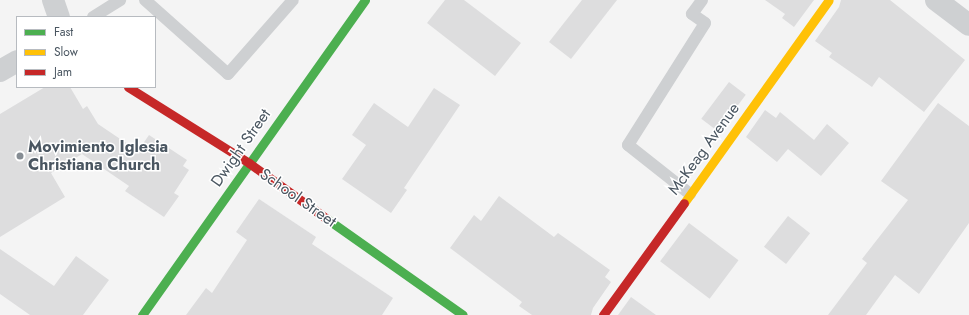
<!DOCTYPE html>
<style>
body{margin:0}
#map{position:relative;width:969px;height:315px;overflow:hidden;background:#f4f4f4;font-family:Jost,sans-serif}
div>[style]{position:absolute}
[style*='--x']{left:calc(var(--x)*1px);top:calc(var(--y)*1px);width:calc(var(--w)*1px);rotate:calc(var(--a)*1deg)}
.building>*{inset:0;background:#ddddde;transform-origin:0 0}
.lane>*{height:12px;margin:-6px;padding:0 6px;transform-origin:6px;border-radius:6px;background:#ced0d2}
.street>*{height:22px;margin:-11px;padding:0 11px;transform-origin:11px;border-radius:11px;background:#ced0d2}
.fast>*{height:9px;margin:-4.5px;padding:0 4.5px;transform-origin:4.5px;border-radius:4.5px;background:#4caf50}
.slow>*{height:9px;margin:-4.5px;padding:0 4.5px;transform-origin:4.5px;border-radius:4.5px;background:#ffc107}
.jam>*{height:9px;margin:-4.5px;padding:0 4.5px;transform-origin:4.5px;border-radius:4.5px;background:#c62828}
.dots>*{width:11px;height:11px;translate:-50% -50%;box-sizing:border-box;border:2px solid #fff;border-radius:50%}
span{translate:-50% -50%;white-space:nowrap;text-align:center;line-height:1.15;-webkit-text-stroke:3px #fff;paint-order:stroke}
.poi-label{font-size:16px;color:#4a5661;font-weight:700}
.left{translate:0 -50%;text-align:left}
.street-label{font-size:16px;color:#4a5661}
.legend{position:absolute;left:16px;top:16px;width:140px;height:72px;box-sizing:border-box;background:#fff;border:1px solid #b7bbc0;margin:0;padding:5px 7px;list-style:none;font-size:12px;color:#4a5661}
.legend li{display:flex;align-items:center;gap:8px;height:20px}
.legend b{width:20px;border:1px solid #b7bbc0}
</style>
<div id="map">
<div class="building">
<i style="clip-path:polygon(445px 0,464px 0,521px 43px,495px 76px,427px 23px)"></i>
<i style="clip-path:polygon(582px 0,617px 0,571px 59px,549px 42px)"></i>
<i style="clip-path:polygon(765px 0,814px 0,794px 27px,782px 18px,785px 14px)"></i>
<i style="clip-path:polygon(841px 0,890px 0,965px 60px,924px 112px,879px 77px,872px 87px,829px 57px,832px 53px,815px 41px,839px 7px)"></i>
<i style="left:729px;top:82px;width:21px;height:46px;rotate:37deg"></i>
<i style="clip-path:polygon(45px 87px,70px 87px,83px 109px,87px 106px,98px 124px,138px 151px,149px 135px,187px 160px,183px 166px,189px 170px,174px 193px,179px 196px,164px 217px,125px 191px,129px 186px,82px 154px,51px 173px,65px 197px,0 237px,0 114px)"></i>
<i style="clip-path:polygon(434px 88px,460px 105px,404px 188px,407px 190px,391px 213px,342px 179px,366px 145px,352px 135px,374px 103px,408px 127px)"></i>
<i style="clip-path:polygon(938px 103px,969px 126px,969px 223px,919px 294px,895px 275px,866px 315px,828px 315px,867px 263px,862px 259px,908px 200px,881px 181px)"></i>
<i style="clip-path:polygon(765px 110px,776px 118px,780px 112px,814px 140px,827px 124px,849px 143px,821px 176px,788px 149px,777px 162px,746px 137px)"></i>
<i style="clip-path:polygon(499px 196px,554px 237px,558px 233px,610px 270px,605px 277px,611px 282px,593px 308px,591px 315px,532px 315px,519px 306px,522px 302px,450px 248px,474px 215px,481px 221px)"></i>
<i style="clip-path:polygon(259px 199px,316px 237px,312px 244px,393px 298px,382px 315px,186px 315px,206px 288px,212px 293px,247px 240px,236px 232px)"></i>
<i style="left:788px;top:216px;width:28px;height:39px;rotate:38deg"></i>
<i style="left:689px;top:223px;width:62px;height:48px;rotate:37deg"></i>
<i style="clip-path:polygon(0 249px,54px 286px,76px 256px,109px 280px,83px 315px,30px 315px,0 294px)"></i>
<i style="clip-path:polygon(631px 297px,656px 315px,618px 315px)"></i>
</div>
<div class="lane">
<i style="--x:145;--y:0;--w:111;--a:41.7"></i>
<i style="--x:228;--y:74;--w:98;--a:-48.7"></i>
<i style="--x:93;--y:17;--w:32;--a:-32"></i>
<i style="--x:690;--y:194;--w:79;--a:-141.7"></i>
<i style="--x:628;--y:145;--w:144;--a:-57.7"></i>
<i style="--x:705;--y:23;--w:16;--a:-145"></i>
<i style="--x:692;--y:14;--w:17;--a:-54"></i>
</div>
<div class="street">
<i style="--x:53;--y:0;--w:18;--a:71"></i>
<i style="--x:936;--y:0;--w:41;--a:37.1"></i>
<i style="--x:0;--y:71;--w:20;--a:-30"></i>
</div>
<div class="fast">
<i style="--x:327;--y:219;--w:166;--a:35.2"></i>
<i style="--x:142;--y:315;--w:386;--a:-54.7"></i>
</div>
<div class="slow">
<i style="--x:684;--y:203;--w:249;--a:-54.5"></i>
</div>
<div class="jam">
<i style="--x:128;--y:87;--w:143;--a:32.1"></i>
<i style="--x:249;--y:163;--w:96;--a:35.7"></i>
<i style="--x:603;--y:315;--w:138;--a:-54.1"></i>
</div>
<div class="dots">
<i style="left:20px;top:156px;background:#868d94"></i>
</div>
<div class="poi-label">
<span class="left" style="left:28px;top:156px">Movimiento Iglesia<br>Christiana Church</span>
</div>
<div class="street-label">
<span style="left:241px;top:148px;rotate:-55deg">Dwight Street</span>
<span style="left:704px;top:149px;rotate:-54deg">McKeag Avenue</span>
<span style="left:298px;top:198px;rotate:35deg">School Street</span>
</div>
<ul class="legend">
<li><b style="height:5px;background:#4caf50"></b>Fast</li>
<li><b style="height:5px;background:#ffc107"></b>Slow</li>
<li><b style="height:5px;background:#c62828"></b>Jam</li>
</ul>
</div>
